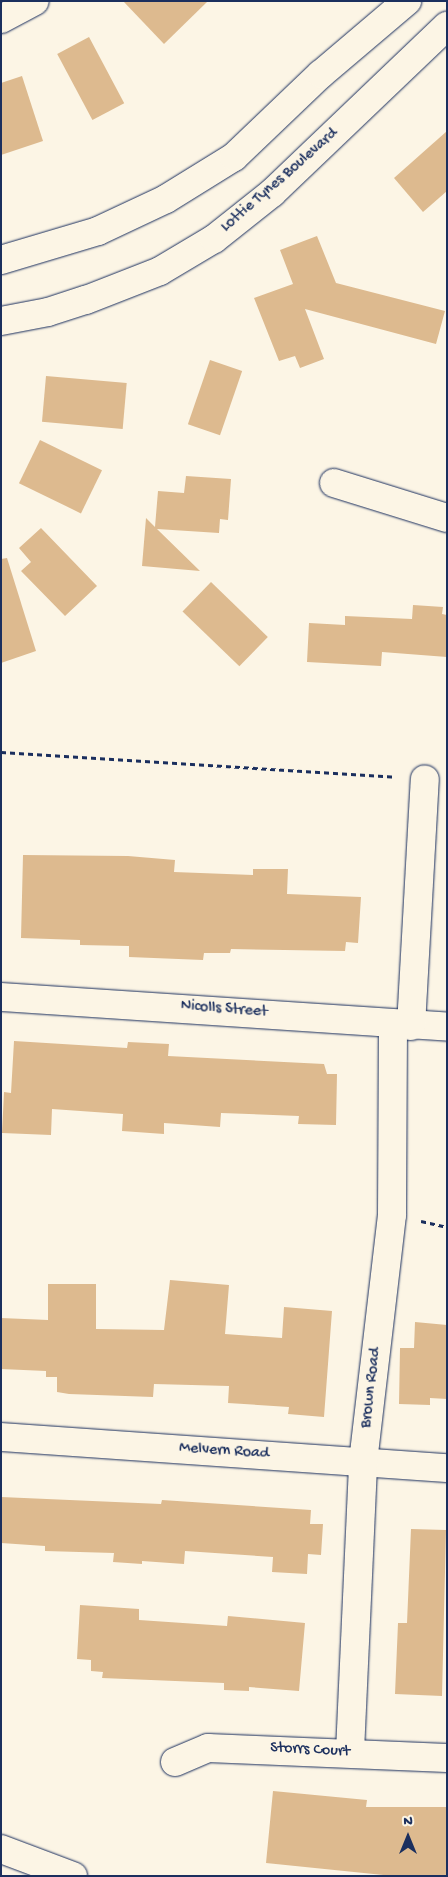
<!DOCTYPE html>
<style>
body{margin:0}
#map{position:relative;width:448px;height:1877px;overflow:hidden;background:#fcf5e5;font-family:"Gochi Hand",sans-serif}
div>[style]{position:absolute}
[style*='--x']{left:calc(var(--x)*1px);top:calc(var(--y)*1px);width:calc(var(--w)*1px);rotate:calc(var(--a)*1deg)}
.building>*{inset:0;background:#ddba8f;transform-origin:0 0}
.path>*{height:3px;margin-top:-1.5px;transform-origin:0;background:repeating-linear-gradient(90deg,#1b2f5e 0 5px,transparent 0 9px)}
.roads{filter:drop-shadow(0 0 1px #1b2f5e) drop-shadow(0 0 1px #1b2f5e)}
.minor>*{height:28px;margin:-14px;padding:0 14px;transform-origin:14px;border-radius:14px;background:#fcf5e5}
.highway>*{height:28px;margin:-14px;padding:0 14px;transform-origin:14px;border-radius:14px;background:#fcf5e5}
span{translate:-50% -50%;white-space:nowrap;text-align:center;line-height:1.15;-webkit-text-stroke:4px #fcf5e5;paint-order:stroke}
.street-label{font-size:16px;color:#1b2f5e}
.frame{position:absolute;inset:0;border:2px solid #1b2f5e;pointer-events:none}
.north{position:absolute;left:383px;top:1812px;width:50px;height:50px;-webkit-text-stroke:4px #fcf5e5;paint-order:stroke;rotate:0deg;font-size:14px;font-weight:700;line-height:20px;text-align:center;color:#1b2f5e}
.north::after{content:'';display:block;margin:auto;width:18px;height:22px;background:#1b2f5e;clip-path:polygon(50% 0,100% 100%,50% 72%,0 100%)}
</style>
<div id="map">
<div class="building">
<i style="clip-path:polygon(123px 1px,208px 1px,164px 44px)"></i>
<i style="left:89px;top:37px;width:75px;height:36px;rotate:62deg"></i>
<i style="clip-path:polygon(22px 76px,43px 141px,1px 155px,1px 83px)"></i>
<i style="clip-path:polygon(447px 131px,447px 191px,423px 212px,394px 178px)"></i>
<i style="clip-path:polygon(317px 236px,336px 283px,445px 311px,436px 344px,305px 309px,324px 359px,300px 368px,295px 356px,279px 361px,254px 298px,293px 284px,280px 250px)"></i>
<i style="left:210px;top:360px;width:34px;height:68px;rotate:19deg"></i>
<i style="left:46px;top:376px;width:81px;height:46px;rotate:5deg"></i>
<i style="left:40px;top:440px;width:69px;height:48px;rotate:26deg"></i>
<i style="clip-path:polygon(186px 476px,231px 479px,228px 520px,220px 519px,219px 533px,157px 529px,200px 571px,142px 566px,146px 518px,155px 527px,158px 491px,184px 493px)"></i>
<i style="clip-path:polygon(41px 528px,97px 586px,65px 616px,21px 571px,31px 562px,19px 548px)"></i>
<i style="clip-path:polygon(7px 558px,36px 651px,1px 663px,1px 559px)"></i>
<i style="left:211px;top:582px;width:79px;height:41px;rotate:44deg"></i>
<i style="clip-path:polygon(413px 605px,443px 607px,442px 614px,447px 615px,447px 657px,382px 652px,381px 666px,307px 662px,309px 623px,345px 625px,345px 616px,412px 619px)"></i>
<i style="clip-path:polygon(23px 855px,128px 856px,175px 860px,174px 872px,253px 875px,253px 869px,288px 869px,287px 894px,361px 897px,358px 943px,346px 942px,345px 951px,231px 949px,230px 953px,204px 953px,203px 960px,129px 957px,129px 946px,80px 945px,80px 940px,21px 938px)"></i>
<i style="clip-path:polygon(14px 1041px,127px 1048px,128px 1042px,169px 1044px,168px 1056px,324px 1064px,327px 1074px,337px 1074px,336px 1125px,298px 1124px,299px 1116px,221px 1113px,220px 1127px,164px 1123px,164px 1134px,122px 1131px,123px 1114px,52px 1109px,51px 1135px,2px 1133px,4px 1092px,11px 1093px)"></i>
<i style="clip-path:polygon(170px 1280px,229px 1285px,225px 1334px,282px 1338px,284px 1307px,332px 1311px,324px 1417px,288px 1414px,289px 1407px,228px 1403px,229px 1386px,154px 1384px,153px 1397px,69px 1394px,57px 1392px,57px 1377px,46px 1377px,46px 1371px,1px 1369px,1px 1318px,48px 1320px,48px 1284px,96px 1284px,96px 1329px,164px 1330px)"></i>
<i style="clip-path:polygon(415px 1322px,447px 1325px,447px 1399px,430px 1398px,430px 1405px,399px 1404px,400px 1348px,414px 1348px)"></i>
<i style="clip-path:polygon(1px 1497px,161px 1504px,162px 1500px,311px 1510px,310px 1524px,323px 1524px,321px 1555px,308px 1554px,307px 1574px,272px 1572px,273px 1557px,185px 1551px,184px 1564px,142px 1561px,142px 1564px,113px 1562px,114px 1553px,45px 1551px,45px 1546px,1px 1543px)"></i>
<i style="clip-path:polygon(411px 1529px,446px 1530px,442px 1696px,395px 1694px,398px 1623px,407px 1623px)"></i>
<i style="clip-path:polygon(80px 1605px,139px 1609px,139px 1620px,227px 1626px,228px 1616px,305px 1623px,299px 1691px,249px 1687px,249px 1691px,224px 1690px,224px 1683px,102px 1678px,103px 1672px,91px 1671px,91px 1660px,77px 1659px)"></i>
<i style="clip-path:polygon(273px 1791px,367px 1800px,366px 1807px,447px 1807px,447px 1876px,393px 1876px,266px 1863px)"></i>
</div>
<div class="path">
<i style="--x:1;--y:752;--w:395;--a:3.6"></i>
<i style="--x:421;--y:1221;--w:27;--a:13"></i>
</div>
<div class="roads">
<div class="minor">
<i style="--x:1;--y:19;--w:38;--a:-28"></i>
<i style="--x:1;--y:260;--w:101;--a:-16.6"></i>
<i style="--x:98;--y:231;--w:75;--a:-25.2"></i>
<i style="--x:166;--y:199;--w:80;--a:-31.7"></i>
<i style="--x:234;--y:157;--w:120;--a:-43.7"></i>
<i style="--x:321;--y:74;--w:113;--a:-40.3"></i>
<i style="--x:1;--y:321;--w:48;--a:-10.8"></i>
<i style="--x:48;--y:312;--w:40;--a:-18"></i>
<i style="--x:86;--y:300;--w:79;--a:-21.4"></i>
<i style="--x:160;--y:271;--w:63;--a:-30.7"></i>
<i style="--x:214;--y:239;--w:74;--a:-38.4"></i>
<i style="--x:272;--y:193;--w:242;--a:-43.7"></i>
<i style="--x:334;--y:483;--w:118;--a:17.2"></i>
<i style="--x:1;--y:997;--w:447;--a:3.8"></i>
<i style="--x:411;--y:1026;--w:247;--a:-86.8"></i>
<i style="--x:1;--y:1437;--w:447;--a:4"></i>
<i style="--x:350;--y:1752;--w:290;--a:-87.4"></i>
<i style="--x:363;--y:1462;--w:249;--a:-83.3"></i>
<i style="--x:392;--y:1215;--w:190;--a:-89.7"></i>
<i style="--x:175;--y:1762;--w:36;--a:-23"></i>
<i style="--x:208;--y:1748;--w:239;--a:2.4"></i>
</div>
<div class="highway">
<i style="--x:1;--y:1849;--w:77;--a:20.6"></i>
</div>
</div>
<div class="street-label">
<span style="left:280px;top:181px;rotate:-41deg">Lottie Tynes Boulevard</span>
<span style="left:224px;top:1010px;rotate:4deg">Nicolls Street</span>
<span style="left:372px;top:1388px;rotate:-83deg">Brown Road</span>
<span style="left:224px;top:1452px;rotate:4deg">Melvern Road</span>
<span style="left:310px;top:1751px;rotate:3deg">Storrs Court</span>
</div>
<div class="frame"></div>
<div class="north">N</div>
</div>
